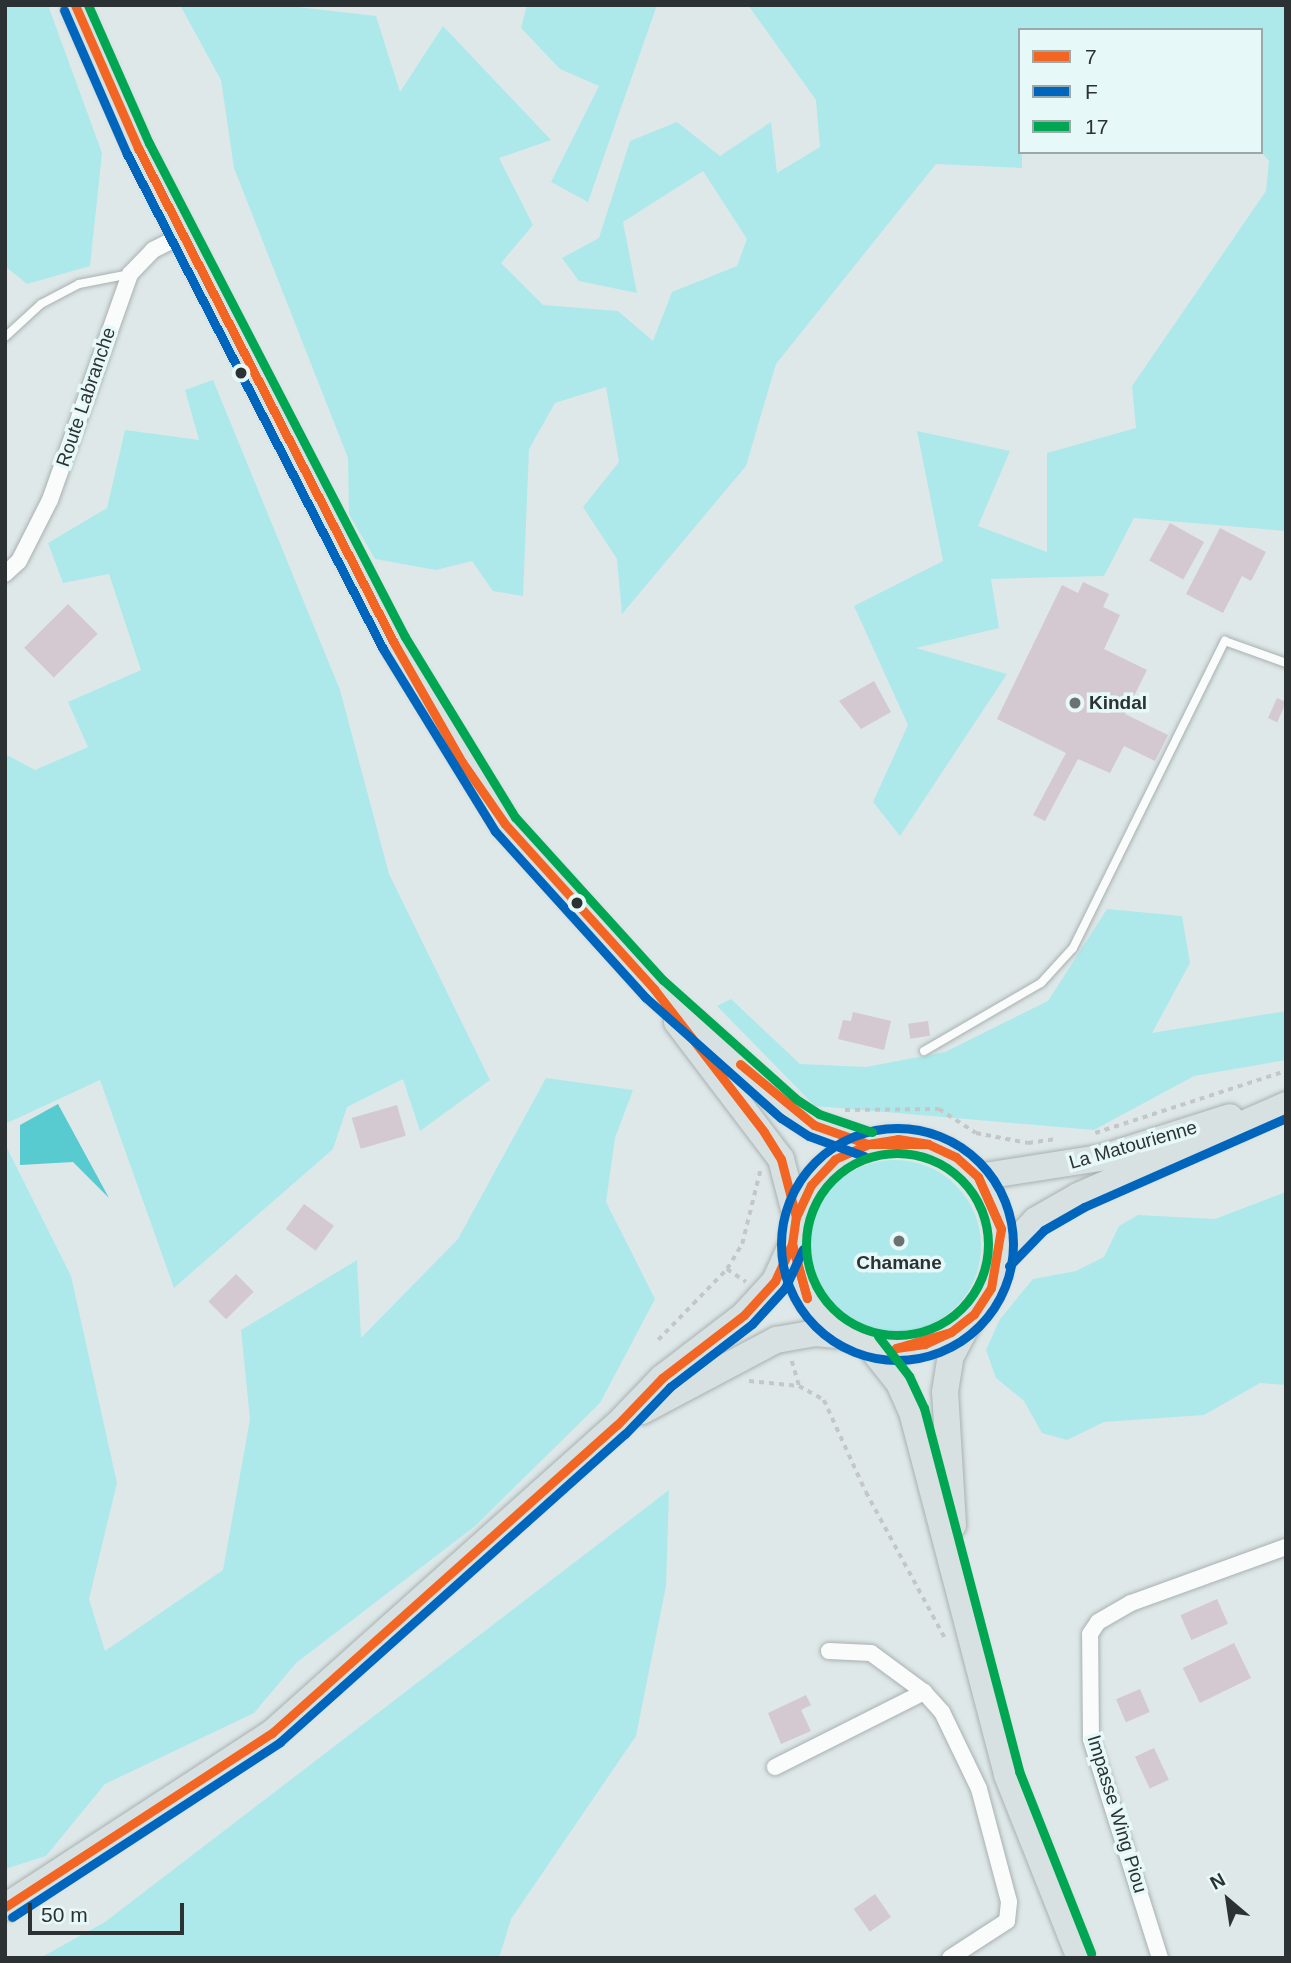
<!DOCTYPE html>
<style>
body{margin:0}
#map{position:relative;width:1291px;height:1963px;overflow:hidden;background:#dee8e8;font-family:Helvetica,sans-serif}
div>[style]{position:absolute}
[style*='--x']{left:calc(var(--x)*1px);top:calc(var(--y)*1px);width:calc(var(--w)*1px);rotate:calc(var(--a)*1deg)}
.green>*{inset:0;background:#ade9eb}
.round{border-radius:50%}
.water>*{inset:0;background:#58cbd1}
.building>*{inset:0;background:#d4c8d1;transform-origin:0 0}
.path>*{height:3.5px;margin-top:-1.75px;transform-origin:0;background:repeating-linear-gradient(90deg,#c3c7c8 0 5px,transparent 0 10px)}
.roads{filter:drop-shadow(0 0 2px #a9b0b0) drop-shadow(0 0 2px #a9b0b0)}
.lane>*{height:8px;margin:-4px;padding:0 4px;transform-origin:4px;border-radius:4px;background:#fafcfc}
.street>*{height:16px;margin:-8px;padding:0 8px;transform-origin:8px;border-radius:8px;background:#fafcfc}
.primary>*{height:26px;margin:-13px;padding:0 13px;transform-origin:13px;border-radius:13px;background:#d7e1e2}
.primary>.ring{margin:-13px;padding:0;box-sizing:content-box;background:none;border:26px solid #d7e1e2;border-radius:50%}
.bus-1>*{height:9px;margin:-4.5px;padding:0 4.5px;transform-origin:4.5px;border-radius:4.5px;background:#f26522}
.bus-2>*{height:9px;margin:-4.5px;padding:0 4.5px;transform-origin:4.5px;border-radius:4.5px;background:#0065bd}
.bus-2>.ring{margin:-4.5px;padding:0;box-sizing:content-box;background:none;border:9px solid #0065bd;border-radius:50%}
.bus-3>*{height:9px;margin:-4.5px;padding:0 4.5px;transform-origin:4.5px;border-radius:4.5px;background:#00a651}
.bus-3>.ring{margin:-4.5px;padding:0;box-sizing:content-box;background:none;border:9px solid #00a651;border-radius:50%}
.dots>*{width:19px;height:19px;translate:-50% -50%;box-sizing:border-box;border:4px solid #e7f8f9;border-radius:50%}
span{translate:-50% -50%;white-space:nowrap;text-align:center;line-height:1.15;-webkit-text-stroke:7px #e7f8f9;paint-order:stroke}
.street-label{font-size:19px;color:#2c3233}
.poi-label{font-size:19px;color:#2c3233;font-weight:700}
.left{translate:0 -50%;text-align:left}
.frame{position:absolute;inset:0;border:7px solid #2c3233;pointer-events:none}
.legend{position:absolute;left:1018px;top:28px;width:245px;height:126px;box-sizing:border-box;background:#e7f8f9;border:2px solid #9ca9aa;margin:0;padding:9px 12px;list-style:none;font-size:21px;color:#2c3233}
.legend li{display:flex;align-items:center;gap:14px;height:35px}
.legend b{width:35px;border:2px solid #9ca9aa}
.north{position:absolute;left:1193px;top:1865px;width:70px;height:70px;-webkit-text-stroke:5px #e7f8f9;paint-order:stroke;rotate:331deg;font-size:19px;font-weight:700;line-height:28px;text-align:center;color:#2c3233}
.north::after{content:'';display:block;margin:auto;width:24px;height:32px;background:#2c3233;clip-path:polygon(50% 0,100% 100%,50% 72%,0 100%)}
.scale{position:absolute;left:28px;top:1903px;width:156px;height:32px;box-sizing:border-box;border:4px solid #2c3233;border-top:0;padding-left:9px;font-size:21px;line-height:24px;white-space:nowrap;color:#2c3233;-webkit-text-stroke:5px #e7f8f9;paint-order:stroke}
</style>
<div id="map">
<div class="green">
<i style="clip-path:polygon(5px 5px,48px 5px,102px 153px,90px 266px,27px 284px,5px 266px)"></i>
<i style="clip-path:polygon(180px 5px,280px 5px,376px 16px,400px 92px,443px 26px,551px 140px,499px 158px,533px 225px,501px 263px,543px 305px,618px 311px,653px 341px,672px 292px,737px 266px,747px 239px,703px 171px,623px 222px,637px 293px,579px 281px,562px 258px,599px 238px,630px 141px,677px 122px,720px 156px,771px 122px,777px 173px,820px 147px,816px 100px,748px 5px,1286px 5px,1286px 531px,1134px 518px,1104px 576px,991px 579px,999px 628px,916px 648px,1007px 674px,900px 836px,873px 802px,908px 725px,854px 606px,943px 561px,917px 431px,1010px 451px,978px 526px,1047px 552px,1047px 453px,1136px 428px,1132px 386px,1266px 191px,1269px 161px,1261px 152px,1261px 30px,1020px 30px,1022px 168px,936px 164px,776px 364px,746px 466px,622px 614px,617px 559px,583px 507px,619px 462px,606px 387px,555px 403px,529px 449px,523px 596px,493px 591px,472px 561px,436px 570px,375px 559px,349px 514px,348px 458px,234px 168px,221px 80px)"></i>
<i style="clip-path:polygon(527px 5px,657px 5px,588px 202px,551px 182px,599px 86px,560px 69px,521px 28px)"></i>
<i style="clip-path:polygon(213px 380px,340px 690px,389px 874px,490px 1080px,420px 1131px,403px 1079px,347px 1107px,333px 1149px,174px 1288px,100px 1080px,5px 1124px,5px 754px,35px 770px,88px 747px,68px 702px,141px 670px,109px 574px,63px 583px,48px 543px,107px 508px,125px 430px,199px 440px,185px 390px)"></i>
<i style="clip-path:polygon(1107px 909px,1182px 916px,1190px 963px,1152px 1033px,1286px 1011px,1286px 1060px,1194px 1076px,1094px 1130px,815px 1106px,717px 1006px,731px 999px,800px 1064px,866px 1067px,945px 1052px,1048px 1001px)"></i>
<i style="clip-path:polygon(546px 1078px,633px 1090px,615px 1138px,606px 1202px,655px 1299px,600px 1403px,474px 1527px,296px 1663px,254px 1713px,105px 1784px,46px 1856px,5px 1869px,5px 1144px,71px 1276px,117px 1483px,89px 1599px,105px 1651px,223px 1570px,250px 1419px,241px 1330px,357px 1260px,361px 1338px,458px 1239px)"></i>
<i class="round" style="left:809px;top:1160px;width:172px;height:172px"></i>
<i style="clip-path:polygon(1286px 1192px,1286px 1385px,1260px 1383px,1204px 1415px,1104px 1422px,1067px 1440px,1042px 1433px,1024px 1401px,996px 1378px,986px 1350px,1000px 1319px,1033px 1279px,1076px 1271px,1104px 1257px,1119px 1226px,1138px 1215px,1215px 1219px)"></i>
<i style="clip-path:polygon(669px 1490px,666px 1586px,636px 1736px,511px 1919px,499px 1958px,40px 1958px,105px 1922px)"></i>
</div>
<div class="water">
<i style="clip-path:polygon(58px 1104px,109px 1198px,73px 1162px,20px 1165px,20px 1125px)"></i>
</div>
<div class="building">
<i style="left:1170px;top:523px;width:39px;height:43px;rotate:29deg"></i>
<i style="clip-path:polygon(1220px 528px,1266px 552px,1251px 581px,1242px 576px,1223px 613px,1186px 594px)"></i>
<i style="clip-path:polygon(1083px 582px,1109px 594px,1103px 607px,1120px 615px,1104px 649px,1147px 670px,1125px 714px,1168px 735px,1155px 761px,1124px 746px,1110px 773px,1078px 759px,1045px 821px,1033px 815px,1066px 753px,997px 719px,1062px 585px,1078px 593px)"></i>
<i style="left:68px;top:604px;width:42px;height:62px;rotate:45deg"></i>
<i style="clip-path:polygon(874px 681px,891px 712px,861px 729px,839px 701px)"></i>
<i style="left:1277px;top:698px;width:10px;height:22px;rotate:24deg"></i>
<i style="clip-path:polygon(853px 1012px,891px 1021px,884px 1050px,838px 1039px,843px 1020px,851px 1021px)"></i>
<i style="left:928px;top:1021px;width:15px;height:20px;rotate:82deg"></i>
<i style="left:397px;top:1105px;width:32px;height:47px;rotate:74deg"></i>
<i style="left:304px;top:1204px;width:37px;height:31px;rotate:36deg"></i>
<i style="left:236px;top:1274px;width:25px;height:39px;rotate:45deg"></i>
<i style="left:1217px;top:1599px;width:27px;height:40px;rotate:66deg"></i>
<i style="left:1234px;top:1643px;width:39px;height:57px;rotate:64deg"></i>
<i style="left:1140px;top:1689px;width:25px;height:26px;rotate:67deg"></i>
<i style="clip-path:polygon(806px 1695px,811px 1705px,801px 1710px,811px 1731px,781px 1744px,768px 1713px)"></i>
<i style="left:1154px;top:1748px;width:35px;height:21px;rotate:65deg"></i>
<i style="left:875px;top:1894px;width:28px;height:26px;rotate:55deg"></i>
</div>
<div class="path">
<i style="--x:845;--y:1110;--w:94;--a:-0.6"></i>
<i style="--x:939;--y:1109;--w:44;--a:33"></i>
<i style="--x:976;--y:1133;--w:53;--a:10.9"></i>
<i style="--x:1028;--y:1143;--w:28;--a:-8"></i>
<i style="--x:1095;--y:1133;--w:201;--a:-18"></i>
<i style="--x:727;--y:1269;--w:23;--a:34"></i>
<i style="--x:658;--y:1340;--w:99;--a:-45.8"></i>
<i style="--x:727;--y:1269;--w:29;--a:-59"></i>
<i style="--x:742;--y:1244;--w:75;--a:-76.1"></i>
<i style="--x:792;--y:1361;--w:26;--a:74"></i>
<i style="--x:749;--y:1381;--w:50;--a:5.7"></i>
<i style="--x:799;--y:1386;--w:29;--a:29"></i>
<i style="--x:824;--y:1400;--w:101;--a:65.5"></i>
<i style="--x:866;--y:1492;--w:168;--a:61.6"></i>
</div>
<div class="roads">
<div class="lane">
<i style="--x:5;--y:337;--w:49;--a:-42.5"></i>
<i style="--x:41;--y:304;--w:43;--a:-27.8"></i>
<i style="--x:79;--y:284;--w:52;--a:-11.1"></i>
<i style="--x:924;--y:1051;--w:135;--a:-30.2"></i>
<i style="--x:1041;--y:983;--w:47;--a:-47.6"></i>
<i style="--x:1073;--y:948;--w:343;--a:-63.7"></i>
<i style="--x:1225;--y:641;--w:65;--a:19.8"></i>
</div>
<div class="street">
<i style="--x:5;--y:574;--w:19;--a:-43"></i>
<i style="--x:19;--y:561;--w:68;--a:-63.1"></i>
<i style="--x:50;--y:500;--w:240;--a:-70.5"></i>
<i style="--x:130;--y:274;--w:33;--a:-46"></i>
<i style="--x:153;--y:250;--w:34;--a:-27"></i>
<i style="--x:829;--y:1651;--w:42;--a:2.7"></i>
<i style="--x:871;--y:1653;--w:66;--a:36.3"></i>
<i style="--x:924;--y:1692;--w:27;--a:48"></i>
<i style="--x:942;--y:1712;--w:85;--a:64.3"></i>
<i style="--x:979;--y:1789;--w:117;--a:75.1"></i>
<i style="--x:1009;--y:1902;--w:19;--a:96"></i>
<i style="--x:1007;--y:1921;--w:68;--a:147"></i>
<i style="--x:775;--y:1767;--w:167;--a:-26.7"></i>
<i style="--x:1160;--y:1958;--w:230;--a:-107.5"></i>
<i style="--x:1091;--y:1739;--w:105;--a:-90.5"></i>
<i style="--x:1090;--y:1634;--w:14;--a:-56"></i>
<i style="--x:1098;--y:1622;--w:38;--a:-30"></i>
<i style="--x:1131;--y:1603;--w:165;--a:-19.9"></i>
</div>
<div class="primary">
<i style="--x:75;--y:5;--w:156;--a:66.2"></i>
<i style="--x:138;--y:148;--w:557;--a:62.65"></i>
<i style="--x:394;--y:643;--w:212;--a:58.5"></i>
<i style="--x:505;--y:824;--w:222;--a:47.9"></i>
<i style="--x:654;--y:989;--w:181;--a:41.6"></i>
<i style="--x:789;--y:1109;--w:30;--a:33"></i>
<i style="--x:814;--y:1125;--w:57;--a:19.4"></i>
<i style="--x:677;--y:1022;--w:172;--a:52.8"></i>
<i style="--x:781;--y:1159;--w:60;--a:75.5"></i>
<i class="ring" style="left:793px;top:1140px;width:182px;height:182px"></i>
<i style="--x:978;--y:1177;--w:129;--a:-8.9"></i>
<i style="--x:1105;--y:1157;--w:131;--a:-17.7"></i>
<i style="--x:1000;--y:1258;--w:52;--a:-46.5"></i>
<i style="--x:1036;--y:1220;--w:48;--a:-29.7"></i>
<i style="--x:1078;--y:1196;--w:227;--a:-23.6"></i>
<i style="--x:868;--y:1344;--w:50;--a:51.5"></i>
<i style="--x:899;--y:1383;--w:32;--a:66"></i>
<i style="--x:912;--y:1412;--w:375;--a:75.3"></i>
<i style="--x:1007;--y:1775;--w:197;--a:68.3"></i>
<i style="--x:642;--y:1411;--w:152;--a:-27.9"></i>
<i style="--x:776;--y:1340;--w:39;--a:-10"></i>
<i style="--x:814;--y:1333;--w:33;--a:5"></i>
<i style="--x:953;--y:1525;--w:133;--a:-93.4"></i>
<i style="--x:945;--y:1392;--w:36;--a:-81"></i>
<i style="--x:951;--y:1356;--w:41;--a:-62.2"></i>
<i style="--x:5;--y:1907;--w:319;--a:-33.1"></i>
<i style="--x:272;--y:1733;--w:462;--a:-41.8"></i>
<i style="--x:617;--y:1425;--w:65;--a:-46.2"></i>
<i style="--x:662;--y:1378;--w:103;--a:-37.5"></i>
<i style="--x:744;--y:1315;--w:46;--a:-47.6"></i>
<i style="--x:775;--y:1281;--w:41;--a:-65.3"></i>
</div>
</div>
<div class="bus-1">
<i style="--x:75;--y:5;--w:156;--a:66.2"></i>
<i style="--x:138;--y:148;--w:557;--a:62.65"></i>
<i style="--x:394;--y:643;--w:137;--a:60.3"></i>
<i style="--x:462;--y:762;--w:75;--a:55.3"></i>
<i style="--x:505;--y:824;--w:222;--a:47.9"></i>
<i style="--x:654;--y:989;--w:180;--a:52.4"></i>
<i style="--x:764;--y:1132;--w:32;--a:58"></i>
<i style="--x:781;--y:1159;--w:60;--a:75.5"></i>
<i style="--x:740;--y:1064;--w:96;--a:39.5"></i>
<i style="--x:814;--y:1125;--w:57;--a:19.4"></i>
<i style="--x:868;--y:1144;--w:60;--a:0"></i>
<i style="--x:868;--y:1144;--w:30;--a:-9"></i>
<i style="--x:898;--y:1139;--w:30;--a:9"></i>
<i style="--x:928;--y:1144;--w:31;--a:25"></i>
<i style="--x:956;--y:1157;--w:30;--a:42"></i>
<i style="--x:978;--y:1177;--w:57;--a:66.1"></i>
<i style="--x:978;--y:1177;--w:57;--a:66.1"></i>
<i style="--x:792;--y:1244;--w:56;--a:74.5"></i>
<i style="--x:792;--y:1244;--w:56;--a:74.5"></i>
<i style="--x:792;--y:1244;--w:27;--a:-82"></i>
<i style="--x:796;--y:1217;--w:35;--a:-65"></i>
<i style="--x:811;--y:1185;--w:35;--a:-47"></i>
<i style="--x:835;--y:1159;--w:36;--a:-24"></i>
<i style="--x:951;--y:1332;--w:29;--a:-38"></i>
<i style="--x:974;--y:1314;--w:31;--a:-57"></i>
<i style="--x:991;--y:1288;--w:60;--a:-80.4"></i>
<i style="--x:896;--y:1348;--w:57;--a:-16.2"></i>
<i style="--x:896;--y:1348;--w:29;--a:-8"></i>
<i style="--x:925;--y:1344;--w:29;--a:-25"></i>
<i style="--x:5;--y:1907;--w:319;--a:-33.1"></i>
<i style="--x:272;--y:1733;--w:462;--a:-41.8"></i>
<i style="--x:617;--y:1425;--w:65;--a:-46.2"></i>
<i style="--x:662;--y:1378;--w:103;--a:-37.5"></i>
<i style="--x:744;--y:1315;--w:46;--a:-47.6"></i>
<i style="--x:775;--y:1281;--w:41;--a:-65.3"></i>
</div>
<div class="bus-2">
<i style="--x:64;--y:10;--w:157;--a:66.4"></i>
<i style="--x:127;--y:154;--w:557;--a:62.65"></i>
<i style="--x:383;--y:649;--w:214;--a:58.4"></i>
<i style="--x:495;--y:831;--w:224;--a:47.9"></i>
<i style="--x:645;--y:997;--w:182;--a:41.7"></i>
<i style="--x:781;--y:1118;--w:33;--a:33"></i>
<i style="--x:809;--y:1136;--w:59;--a:20"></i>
<i class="ring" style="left:781px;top:1128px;width:223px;height:223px"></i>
<i style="--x:1009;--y:1266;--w:50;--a:-45.8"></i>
<i style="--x:1044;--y:1230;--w:46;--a:-29.9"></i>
<i style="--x:1084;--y:1207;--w:221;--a:-23.8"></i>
<i style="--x:12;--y:1917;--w:320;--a:-33.1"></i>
<i style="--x:280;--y:1742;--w:462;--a:-41.8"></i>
<i style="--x:625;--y:1434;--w:65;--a:-46.2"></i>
<i style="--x:670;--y:1387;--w:103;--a:-37.5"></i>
<i style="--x:752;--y:1324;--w:49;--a:-47.5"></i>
<i style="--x:785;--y:1288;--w:43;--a:-65.2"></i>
</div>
<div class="bus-3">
<i style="--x:88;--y:5;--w:151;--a:66.2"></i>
<i style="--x:149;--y:143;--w:556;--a:62.61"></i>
<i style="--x:405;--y:637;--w:211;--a:58.6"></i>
<i style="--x:515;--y:817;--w:220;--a:47.8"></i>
<i style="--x:663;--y:980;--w:178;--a:41.8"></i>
<i style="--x:796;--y:1099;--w:27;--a:33"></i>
<i style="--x:819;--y:1114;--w:56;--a:18.8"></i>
<i class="ring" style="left:806px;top:1153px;width:173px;height:173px"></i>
<i style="--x:878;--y:1336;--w:51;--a:52.2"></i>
<i style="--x:909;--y:1376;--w:35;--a:65"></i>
<i style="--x:924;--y:1408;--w:375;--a:75.3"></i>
<i style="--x:1019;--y:1771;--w:196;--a:68.4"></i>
</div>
<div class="dots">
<i style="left:241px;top:373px;background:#2c3233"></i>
<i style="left:1075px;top:703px;background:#6a7272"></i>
<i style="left:577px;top:903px;background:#2c3233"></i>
<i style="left:899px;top:1241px;background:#6a7272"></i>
</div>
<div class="street-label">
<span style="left:86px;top:397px;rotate:-71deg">Route Labranche</span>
<span style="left:1133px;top:1145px;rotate:-16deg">La Matourienne</span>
<span style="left:1117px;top:1814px;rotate:73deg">Impasse Wing Piou</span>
</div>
<div class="poi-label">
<span class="left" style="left:1089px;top:703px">Kindal</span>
<span style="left:899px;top:1263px">Chamane</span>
</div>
<div class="frame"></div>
<ul class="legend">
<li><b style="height:9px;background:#f26522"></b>7</li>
<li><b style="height:9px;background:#0065bd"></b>F</li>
<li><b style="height:9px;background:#00a651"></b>17</li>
</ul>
<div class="north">N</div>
<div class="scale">50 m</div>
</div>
